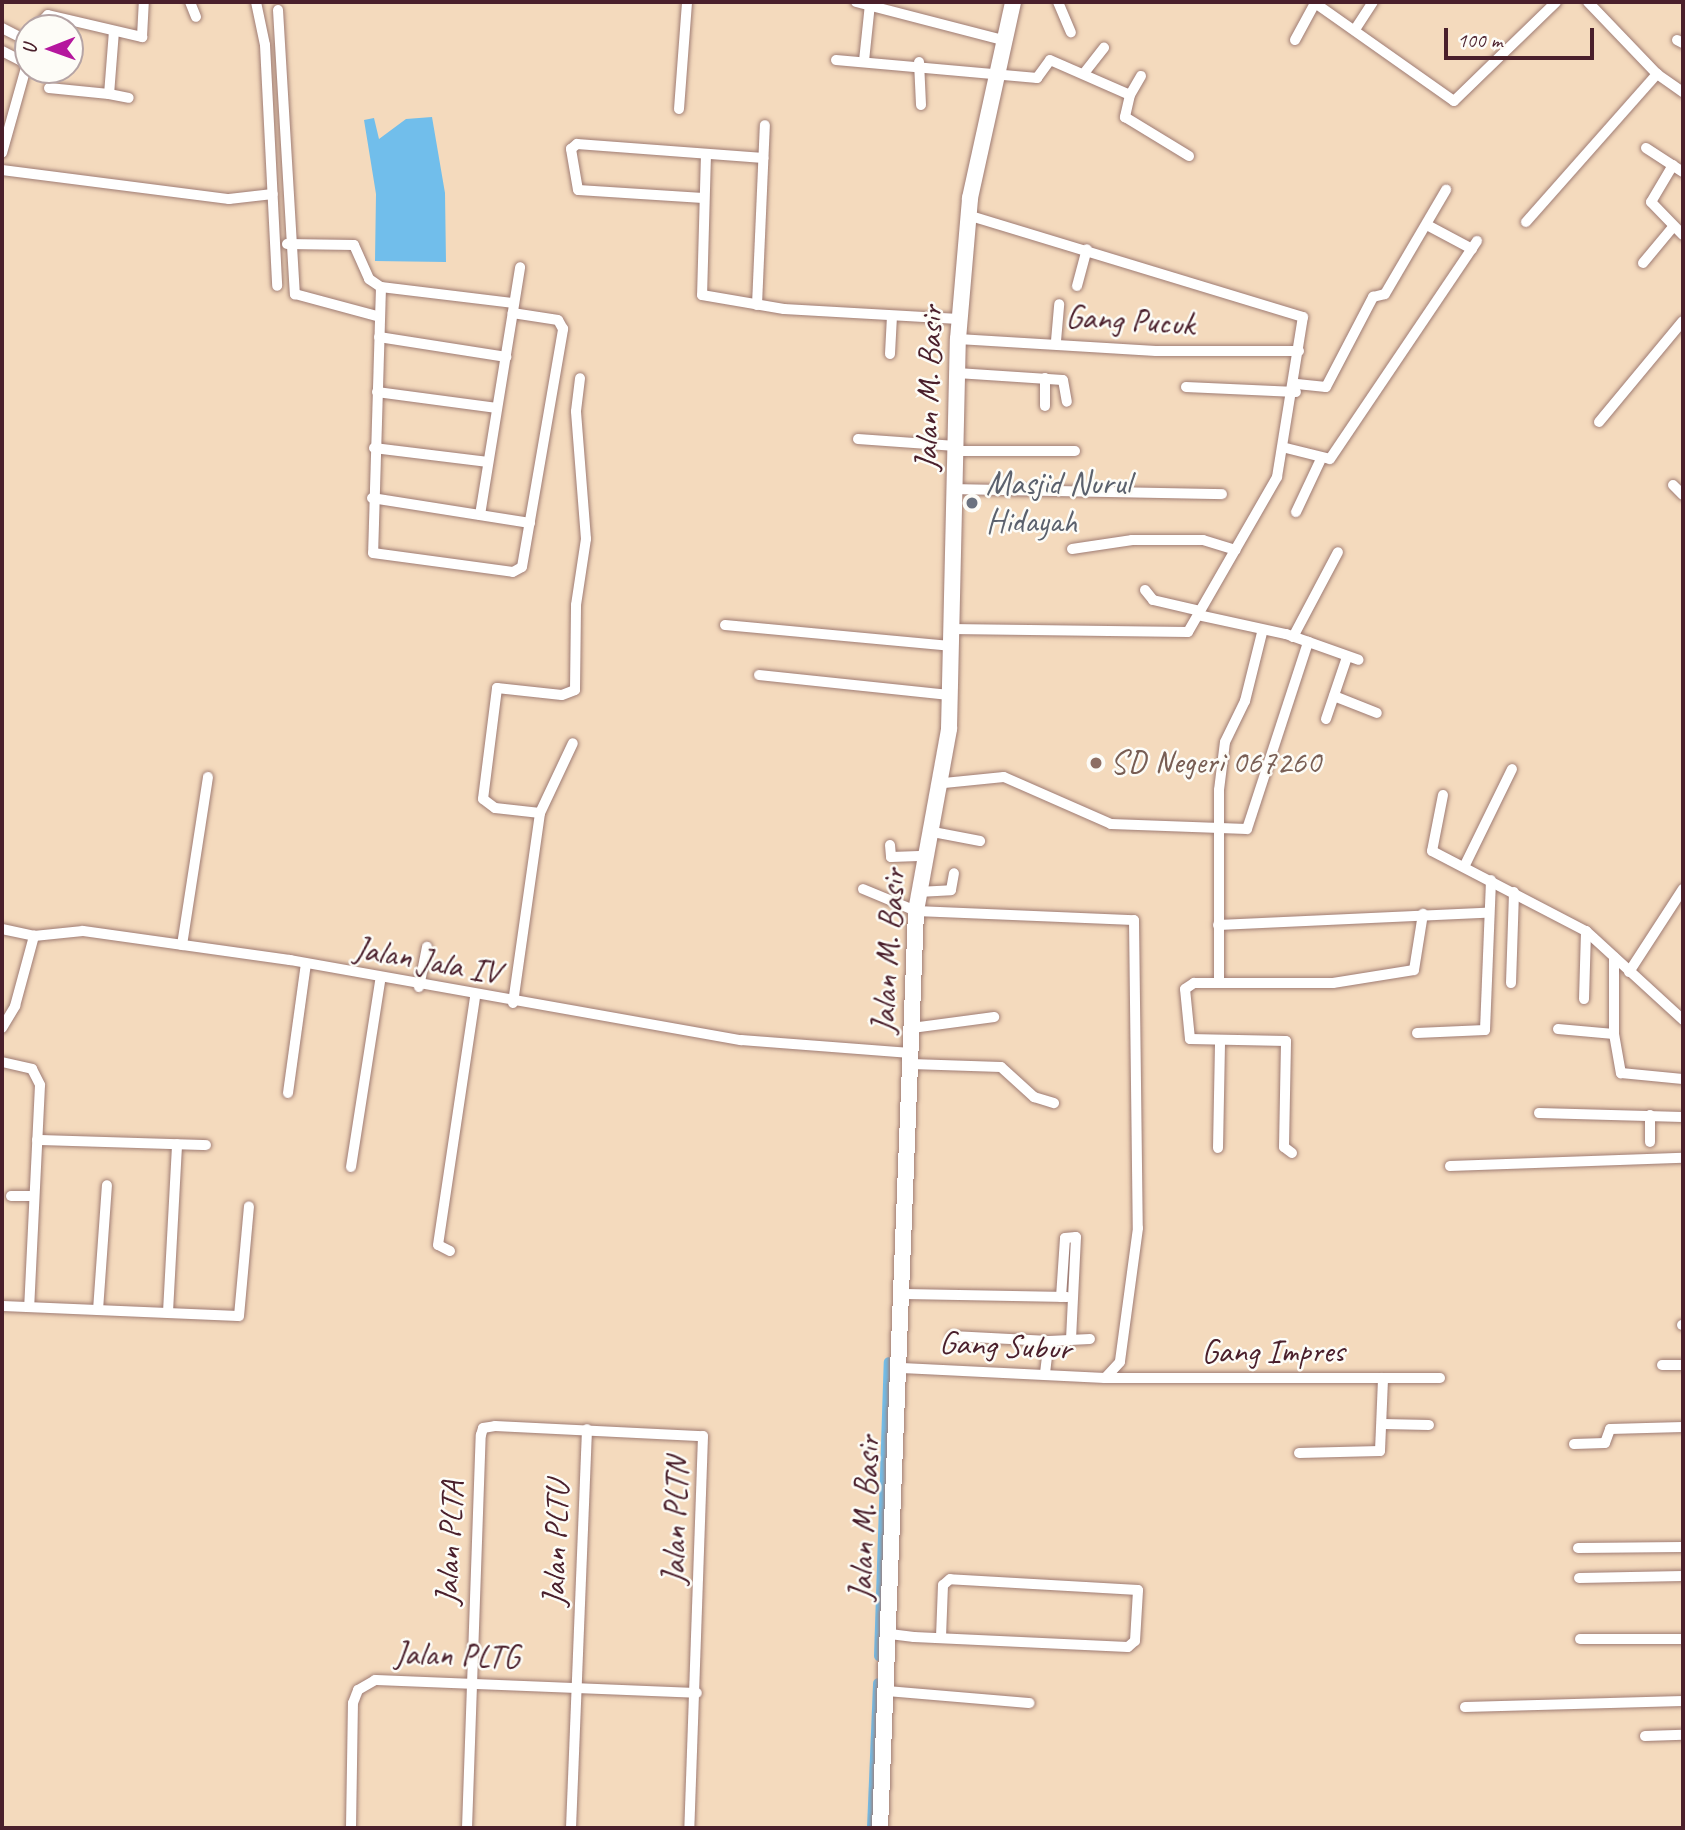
<!DOCTYPE html>
<style>
body{margin:0}
#map{position:relative;width:1685px;height:1830px;overflow:hidden;background:#f4dabd;font-family:Caveat,sans-serif}
div>[style]{position:absolute}
[style*='--x']{left:calc(var(--x)*1px);top:calc(var(--y)*1px);width:calc(var(--w)*1px);rotate:calc(var(--a)*1deg)}
.water>*{inset:0;background:#71beeb}
.canal>*{height:10px;margin:-5px;padding:0 5px;transform-origin:5px;border-radius:5px;background:#71beeb}
.roads{filter:drop-shadow(0 0 2px #9f7c74) drop-shadow(0 0 2px #9f7c74)}
.minor>*{height:10px;margin:-5px;padding:0 5px;transform-origin:5px;border-radius:5px;background:#fff}
.secondary>*{height:16px;margin:-8px;padding:0 8px;transform-origin:8px;border-radius:8px;background:#fff}
.dots>*{width:19px;height:19px;translate:-50% -50%;box-sizing:border-box;border:4px solid #fdfcf7;border-radius:50%}
span{translate:-50% -50%;white-space:nowrap;text-align:center;line-height:1.15;-webkit-text-stroke:5px #fdfcf7;paint-order:stroke}
.street-label{font-size:33px;color:#4a1f2b}
.worship-label{font-size:33px;color:#5b616d}
.left{translate:0 -50%;text-align:left}
.education-label{font-size:33px;color:#785e54}
.frame{position:absolute;inset:0;border:4px solid #4a1f2b;pointer-events:none}
.north{position:absolute;left:14px;top:14px;width:70px;height:70px;box-sizing:border-box;background:#fdfcf7;border:2px solid #b5a4a5;border-radius:50%;rotate:269deg;font-size:19px;font-weight:700;line-height:28px;text-align:center;color:#4a1f2b}
.north::after{content:'';display:block;margin:auto;width:24px;height:32px;background:#b5179e;clip-path:polygon(50% 0,100% 100%,50% 72%,0 100%)}
.scale{position:absolute;left:1444px;top:28px;width:150px;height:32px;box-sizing:border-box;border:4px solid #4a1f2b;border-top:0;padding-left:9px;font-size:21px;line-height:24px;white-space:nowrap;color:#4a1f2b;-webkit-text-stroke:5px #fdfcf7;paint-order:stroke}
</style>
<div id="map">
<div class="water">
<i style="clip-path:polygon(432px 117px,445px 193px,446px 262px,375px 261px,376px 194px,364px 120px,374px 118px,379px 139px,406px 119px)"></i>
</div>
<div class="canal">
<i style="--x:879;--y:1656;--w:294;--a:-88.1"></i>
<i style="--x:872;--y:1828;--w:145;--a:-87.6"></i>
</div>
<div class="roads">
<div class="minor">
<i style="--x:190;--y:2;--w:16;--a:68"></i>
<i style="--x:256;--y:2;--w:44;--a:78.2"></i>
<i style="--x:265;--y:45;--w:241;--a:87.1"></i>
<i style="--x:856;--y:2;--w:152;--a:14.5"></i>
<i style="--x:1058;--y:2;--w:33;--a:67"></i>
<i style="--x:1588;--y:2;--w:100;--a:46.2"></i>
<i style="--x:1657;--y:74;--w:32;--a:35"></i>
<i style="--x:278;--y:10;--w:285;--a:86.6"></i>
<i style="--x:295;--y:294;--w:88;--a:15.1"></i>
<i style="--x:2;--y:28;--w:29;--a:27"></i>
<i style="--x:35;--y:28;--w:18;--a:-45"></i>
<i style="--x:48;--y:15;--w:97;--a:13.2"></i>
<i style="--x:142;--y:37;--w:35;--a:-87"></i>
<i style="--x:1356;--y:28;--w:31;--a:-57"></i>
<i style="--x:114;--y:31;--w:63;--a:94.5"></i>
<i style="--x:109;--y:94;--w:20;--a:11"></i>
<i style="--x:1295;--y:40;--w:42;--a:-61.6"></i>
<i style="--x:1315;--y:3;--w:170;--a:35.2"></i>
<i style="--x:1454;--y:101;--w:142;--a:-44.1"></i>
<i style="--x:1677;--y:40;--w:7;--a:27"></i>
<i style="--x:2;--y:51;--w:28;--a:27"></i>
<i style="--x:27;--y:64;--w:92;--a:105.7"></i>
<i style="--x:836;--y:60;--w:202;--a:5.1"></i>
<i style="--x:1037;--y:78;--w:22;--a:-54"></i>
<i style="--x:1050;--y:60;--w:87;--a:23.6"></i>
<i style="--x:1130;--y:95;--w:23;--a:103"></i>
<i style="--x:1125;--y:117;--w:75;--a:31.4"></i>
<i style="--x:864;--y:61;--w:57;--a:-84"></i>
<i style="--x:919;--y:62;--w:43;--a:87.3"></i>
<i style="--x:1085;--y:72;--w:31;--a:-52"></i>
<i style="--x:49;--y:88;--w:60;--a:5.7"></i>
<i style="--x:1130;--y:95;--w:22;--a:-60"></i>
<i style="--x:679;--y:109;--w:107;--a:-85.7"></i>
<i style="--x:1646;--y:148;--w:44;--a:33"></i>
<i style="--x:706;--y:154;--w:141;--a:91.6"></i>
<i style="--x:702;--y:295;--w:83;--a:9.7"></i>
<i style="--x:784;--y:309;--w:175;--a:3.3"></i>
<i style="--x:1673;--y:165;--w:43;--a:120.7"></i>
<i style="--x:1651;--y:202;--w:46;--a:45.9"></i>
<i style="--x:2;--y:170;--w:229;--a:7.3"></i>
<i style="--x:229;--y:199;--w:44;--a:-6.5"></i>
<i style="--x:703;--y:198;--w:125;--a:-176.3"></i>
<i style="--x:578;--y:190;--w:42;--a:-99.7"></i>
<i style="--x:571;--y:149;--w:8;--a:-40"></i>
<i style="--x:577;--y:144;--w:187;--a:4.3"></i>
<i style="--x:1526;--y:222;--w:198;--a:-48.5"></i>
<i style="--x:1427;--y:225;--w:51;--a:28.1"></i>
<i style="--x:287;--y:244;--w:67;--a:0.9"></i>
<i style="--x:354;--y:245;--w:37;--a:66"></i>
<i style="--x:369;--y:279;--w:14;--a:34"></i>
<i style="--x:381;--y:287;--w:134;--a:6.9"></i>
<i style="--x:1643;--y:263;--w:47;--a:-50.2"></i>
<i style="--x:1077;--y:286;--w:38;--a:-75"></i>
<i style="--x:381;--y:287;--w:266;--a:91.7"></i>
<i style="--x:373;--y:553;--w:141;--a:7.7"></i>
<i style="--x:513;--y:572;--w:10;--a:-29"></i>
<i style="--x:522;--y:567;--w:242;--a:-80.2"></i>
<i style="--x:563;--y:329;--w:10;--a:-119"></i>
<i style="--x:558;--y:320;--w:46;--a:-171.2"></i>
<i style="--x:757;--y:305;--w:180;--a:-87.5"></i>
<i style="--x:379;--y:337;--w:129;--a:8.9"></i>
<i style="--x:958;--y:339;--w:198;--a:3.5"></i>
<i style="--x:1156;--y:351;--w:143;--a:0"></i>
<i style="--x:1056;--y:341;--w:37;--a:-85"></i>
<i style="--x:890;--y:354;--w:35;--a:-87"></i>
<i style="--x:957;--y:373;--w:106;--a:3.8"></i>
<i style="--x:1063;--y:380;--w:22;--a:80"></i>
<i style="--x:1045;--y:378;--w:28;--a:90"></i>
<i style="--x:1297;--y:384;--w:29;--a:6"></i>
<i style="--x:1326;--y:387;--w:102;--a:-62.4"></i>
<i style="--x:1373;--y:297;--w:12;--a:-14"></i>
<i style="--x:1385;--y:294;--w:121;--a:-59.6"></i>
<i style="--x:1186;--y:387;--w:110;--a:2.6"></i>
<i style="--x:377;--y:392;--w:121;--a:7.6"></i>
<i style="--x:1599;--y:422;--w:131;--a:-50.3"></i>
<i style="--x:858;--y:439;--w:98;--a:4.1"></i>
<i style="--x:374;--y:448;--w:115;--a:7"></i>
<i style="--x:1286;--y:448;--w:45;--a:14"></i>
<i style="--x:1330;--y:459;--w:263;--a:-56"></i>
<i style="--x:956;--y:451;--w:119;--a:0"></i>
<i style="--x:1673;--y:485;--w:14;--a:45"></i>
<i style="--x:955;--y:489;--w:267;--a:1.1"></i>
<i style="--x:372;--y:498;--w:160;--a:9"></i>
<i style="--x:1296;--y:512;--w:56;--a:-64.8"></i>
<i style="--x:480;--y:515;--w:251;--a:-80.8"></i>
<i style="--x:1072;--y:549;--w:61;--a:-8.5"></i>
<i style="--x:1132;--y:540;--w:71;--a:0"></i>
<i style="--x:1203;--y:540;--w:34;--a:17"></i>
<i style="--x:1145;--y:590;--w:13;--a:51"></i>
<i style="--x:1153;--y:600;--w:48;--a:13.2"></i>
<i style="--x:1198;--y:615;--w:90;--a:12.2"></i>
<i style="--x:1286;--y:634;--w:77;--a:19.6"></i>
<i style="--x:725;--y:625;--w:226;--a:5.3"></i>
<i style="--x:950;--y:629;--w:238;--a:0.7"></i>
<i style="--x:1188;--y:632;--w:179;--a:-60.1"></i>
<i style="--x:1277;--y:477;--w:162;--a:-80.8"></i>
<i style="--x:1303;--y:317;--w:350;--a:-163.1"></i>
<i style="--x:1293;--y:637;--w:96;--a:-62.1"></i>
<i style="--x:759;--y:675;--w:191;--a:6"></i>
<i style="--x:1334;--y:696;--w:46;--a:21.6"></i>
<i style="--x:1326;--y:719;--w:62;--a:-71.3"></i>
<i style="--x:944;--y:783;--w:60;--a:-5.7"></i>
<i style="--x:1004;--y:777;--w:117;--a:23.7"></i>
<i style="--x:1111;--y:824;--w:136;--a:2.1"></i>
<i style="--x:1247;--y:829;--w:197;--a:-71.9"></i>
<i style="--x:1443;--y:795;--w:57;--a:101.1"></i>
<i style="--x:1432;--y:851;--w:174;--a:27.5"></i>
<i style="--x:1586;--y:931;--w:132;--a:42.5"></i>
<i style="--x:540;--y:813;--w:77;--a:-64.8"></i>
<i style="--x:933;--y:832;--w:48;--a:10.8"></i>
<i style="--x:890;--y:845;--w:12;--a:85"></i>
<i style="--x:891;--y:857;--w:35;--a:-2"></i>
<i style="--x:1464;--y:867;--w:109;--a:-63.9"></i>
<i style="--x:863;--y:889;--w:57;--a:22.5"></i>
<i style="--x:916;--y:911;--w:218;--a:2.4"></i>
<i style="--x:1134;--y:920;--w:308;--a:89.3"></i>
<i style="--x:1138;--y:1228;--w:135;--a:97.7"></i>
<i style="--x:1120;--y:1362;--w:22;--a:133"></i>
<i style="--x:918;--y:892;--w:33;--a:-3"></i>
<i style="--x:951;--y:890;--w:17;--a:-80"></i>
<i style="--x:1218;--y:925;--w:268;--a:-2.6"></i>
<i style="--x:2;--y:929;--w:33;--a:12"></i>
<i style="--x:182;--y:945;--w:170;--a:-81.2"></i>
<i style="--x:1629;--y:972;--w:99;--a:-57"></i>
<i style="--x:1219;--y:983;--w:193;--a:-90"></i>
<i style="--x:1219;--y:790;--w:48;--a:-82.9"></i>
<i style="--x:1225;--y:742;--w:46;--a:-64"></i>
<i style="--x:1245;--y:701;--w:70;--a:-76"></i>
<i style="--x:1511;--y:983;--w:91;--a:-88.1"></i>
<i style="--x:419;--y:987;--w:41;--a:-78.7"></i>
<i style="--x:1584;--y:999;--w:68;--a:-88.3"></i>
<i style="--x:513;--y:1003;--w:192;--a:-81.9"></i>
<i style="--x:540;--y:813;--w:45;--a:-173.7"></i>
<i style="--x:495;--y:808;--w:15;--a:-143"></i>
<i style="--x:483;--y:799;--w:112;--a:-82.8"></i>
<i style="--x:497;--y:688;--w:65;--a:6.1"></i>
<i style="--x:562;--y:695;--w:14;--a:-21"></i>
<i style="--x:575;--y:690;--w:85;--a:-89.3"></i>
<i style="--x:576;--y:605;--w:67;--a:-81.4"></i>
<i style="--x:586;--y:539;--w:128;--a:-94.5"></i>
<i style="--x:576;--y:411;--w:33;--a:-83"></i>
<i style="--x:2;--y:1028;--w:26;--a:-59"></i>
<i style="--x:15;--y:1006;--w:73;--a:-74.8"></i>
<i style="--x:34;--y:936;--w:49;--a:-5.8"></i>
<i style="--x:83;--y:931;--w:209;--a:8"></i>
<i style="--x:290;--y:960;--w:458;--a:10.1"></i>
<i style="--x:741;--y:1040;--w:170;--a:4.4"></i>
<i style="--x:912;--y:1028;--w:83;--a:-7.6"></i>
<i style="--x:1558;--y:1029;--w:56;--a:5.1"></i>
<i style="--x:1614;--y:1034;--w:77;--a:-90"></i>
<i style="--x:1417;--y:1033;--w:68;--a:-2.5"></i>
<i style="--x:1485;--y:1030;--w:150;--a:-87.7"></i>
<i style="--x:1614;--y:1034;--w:40;--a:80"></i>
<i style="--x:1621;--y:1073;--w:62;--a:5.5"></i>
<i style="--x:2;--y:1062;--w:31;--a:13"></i>
<i style="--x:32;--y:1069;--w:18;--a:63"></i>
<i style="--x:40;--y:1085;--w:222;--a:92.8"></i>
<i style="--x:911;--y:1064;--w:90;--a:1.9"></i>
<i style="--x:1001;--y:1067;--w:45;--a:42.3"></i>
<i style="--x:1034;--y:1097;--w:21;--a:17"></i>
<i style="--x:288;--y:1093;--w:130;--a:-82.1"></i>
<i style="--x:1539;--y:1113;--w:144;--a:1.6"></i>
<i style="--x:1650;--y:1115;--w:27;--a:90"></i>
<i style="--x:37;--y:1140;--w:169;--a:1.7"></i>
<i style="--x:1218;--y:1148;--w:106;--a:-88.9"></i>
<i style="--x:1292;--y:1153;--w:10;--a:-143"></i>
<i style="--x:1284;--y:1147;--w:106;--a:-88.9"></i>
<i style="--x:1286;--y:1041;--w:96;--a:-178.8"></i>
<i style="--x:1190;--y:1039;--w:50;--a:-95.7"></i>
<i style="--x:1185;--y:989;--w:11;--a:-34"></i>
<i style="--x:1194;--y:983;--w:139;--a:0"></i>
<i style="--x:1333;--y:983;--w:82;--a:-9.1"></i>
<i style="--x:1414;--y:970;--w:57;--a:-80.9"></i>
<i style="--x:1450;--y:1166;--w:233;--a:-2"></i>
<i style="--x:351;--y:1167;--w:188;--a:-81.1"></i>
<i style="--x:11;--y:1196;--w:23;--a:0"></i>
<i style="--x:450;--y:1251;--w:13;--a:-153"></i>
<i style="--x:438;--y:1245;--w:251;--a:-81.5"></i>
<i style="--x:905;--y:1294;--w:162;--a:1.1"></i>
<i style="--x:1061;--y:1297;--w:59;--a:-86.1"></i>
<i style="--x:1065;--y:1238;--w:11;--a:-5"></i>
<i style="--x:1076;--y:1237;--w:103;--a:92.8"></i>
<i style="--x:2;--y:1306;--w:237;--a:2.4"></i>
<i style="--x:239;--y:1316;--w:110;--a:-84.8"></i>
<i style="--x:98;--y:1310;--w:125;--a:-85.9"></i>
<i style="--x:168;--y:1312;--w:168;--a:-86.9"></i>
<i style="--x:1682;--y:1325;--w:1;--a:0"></i>
<i style="--x:952;--y:1336;--w:97;--a:3"></i>
<i style="--x:1662;--y:1365;--w:21;--a:0"></i>
<i style="--x:902;--y:1368;--w:203;--a:2.8"></i>
<i style="--x:1105;--y:1378;--w:335;--a:0"></i>
<i style="--x:1045;--y:1373;--w:32;--a:-83"></i>
<i style="--x:1049;--y:1341;--w:41;--a:-2.8"></i>
<i style="--x:1383;--y:1424;--w:46;--a:1.2"></i>
<i style="--x:1574;--y:1444;--w:31;--a:-2"></i>
<i style="--x:1605;--y:1443;--w:15;--a:-70"></i>
<i style="--x:1610;--y:1429;--w:73;--a:-1.6"></i>
<i style="--x:1299;--y:1453;--w:81;--a:-1.4"></i>
<i style="--x:1380;--y:1451;--w:73;--a:-87.6"></i>
<i style="--x:1578;--y:1548;--w:105;--a:-0.5"></i>
<i style="--x:1579;--y:1578;--w:104;--a:-1.1"></i>
<i style="--x:890;--y:1634;--w:24;--a:7"></i>
<i style="--x:914;--y:1637;--w:214;--a:2.7"></i>
<i style="--x:1128;--y:1647;--w:9;--a:-41"></i>
<i style="--x:1135;--y:1641;--w:51;--a:-86.6"></i>
<i style="--x:1138;--y:1590;--w:188;--a:-176.7"></i>
<i style="--x:950;--y:1579;--w:9;--a:139"></i>
<i style="--x:943;--y:1585;--w:52;--a:92.2"></i>
<i style="--x:1580;--y:1639;--w:103;--a:0"></i>
<i style="--x:886;--y:1691;--w:144;--a:4.8"></i>
<i style="--x:1465;--y:1707;--w:218;--a:-1.6"></i>
<i style="--x:1645;--y:1736;--w:38;--a:-2"></i>
<i style="--x:351;--y:1828;--w:125;--a:-89.1"></i>
<i style="--x:353;--y:1703;--w:14;--a:-69"></i>
<i style="--x:358;--y:1690;--w:20;--a:-30"></i>
<i style="--x:375;--y:1680;--w:322;--a:2.3"></i>
<i style="--x:467;--y:1828;--w:393;--a:-88"></i>
<i style="--x:481;--y:1435;--w:7;--a:-74"></i>
<i style="--x:483;--y:1428;--w:12;--a:-9"></i>
<i style="--x:495;--y:1426;--w:208;--a:2.8"></i>
<i style="--x:703;--y:1436;--w:392;--a:92"></i>
<i style="--x:571;--y:1828;--w:399;--a:-87.7"></i>
</div>
<div class="secondary">
<i style="--x:880;--y:1828;--w:918;--a:-87.75"></i>
<i style="--x:916;--y:911;--w:185;--a:-79.7"></i>
<i style="--x:949;--y:729;--w:390;--a:-88.7"></i>
<i style="--x:958;--y:339;--w:142;--a:-85.1"></i>
<i style="--x:970;--y:198;--w:201;--a:-77.6"></i>
</div>
</div>
<div class="dots">
<i style="left:972px;top:503px;background:#6b7280"></i>
<i style="left:1096px;top:763px;background:#8d6e63"></i>
</div>
<div class="street-label">
<span style="left:1130px;top:321px;rotate:4deg">Gang Pucuk</span>
<span style="left:929px;top:388px;rotate:-88deg">Jalan M. Basir</span>
<span style="left:889px;top:951px;rotate:-86deg">Jalan M. Basir</span>
<span style="left:427px;top:961px;rotate:10deg">Jalan Jala IV</span>
<span style="left:1005px;top:1346px;rotate:3deg">Gang Subur</span>
<span style="left:1273px;top:1352px">Gang Impres</span>
<span style="left:865px;top:1518px;rotate:-87deg">Jalan M. Basir</span>
<span style="left:676px;top:1521px;rotate:-88deg">Jalan PLTN</span>
<span style="left:450px;top:1543px;rotate:-87deg">Jalan PLTA</span>
<span style="left:556px;top:1544px;rotate:-88deg">Jalan PLTU</span>
<span style="left:457px;top:1656px;rotate:2deg">Jalan PLTG</span>
</div>
<div class="worship-label">
<span class="left" style="left:986px;top:503px">Masjid Nurul<br>Hidayah</span>
</div>
<div class="education-label">
<span class="left" style="left:1110px;top:763px">SD Negeri 067260</span>
</div>
<div class="frame"></div>
<div class="north">U</div>
<div class="scale">100 m</div>
</div>
